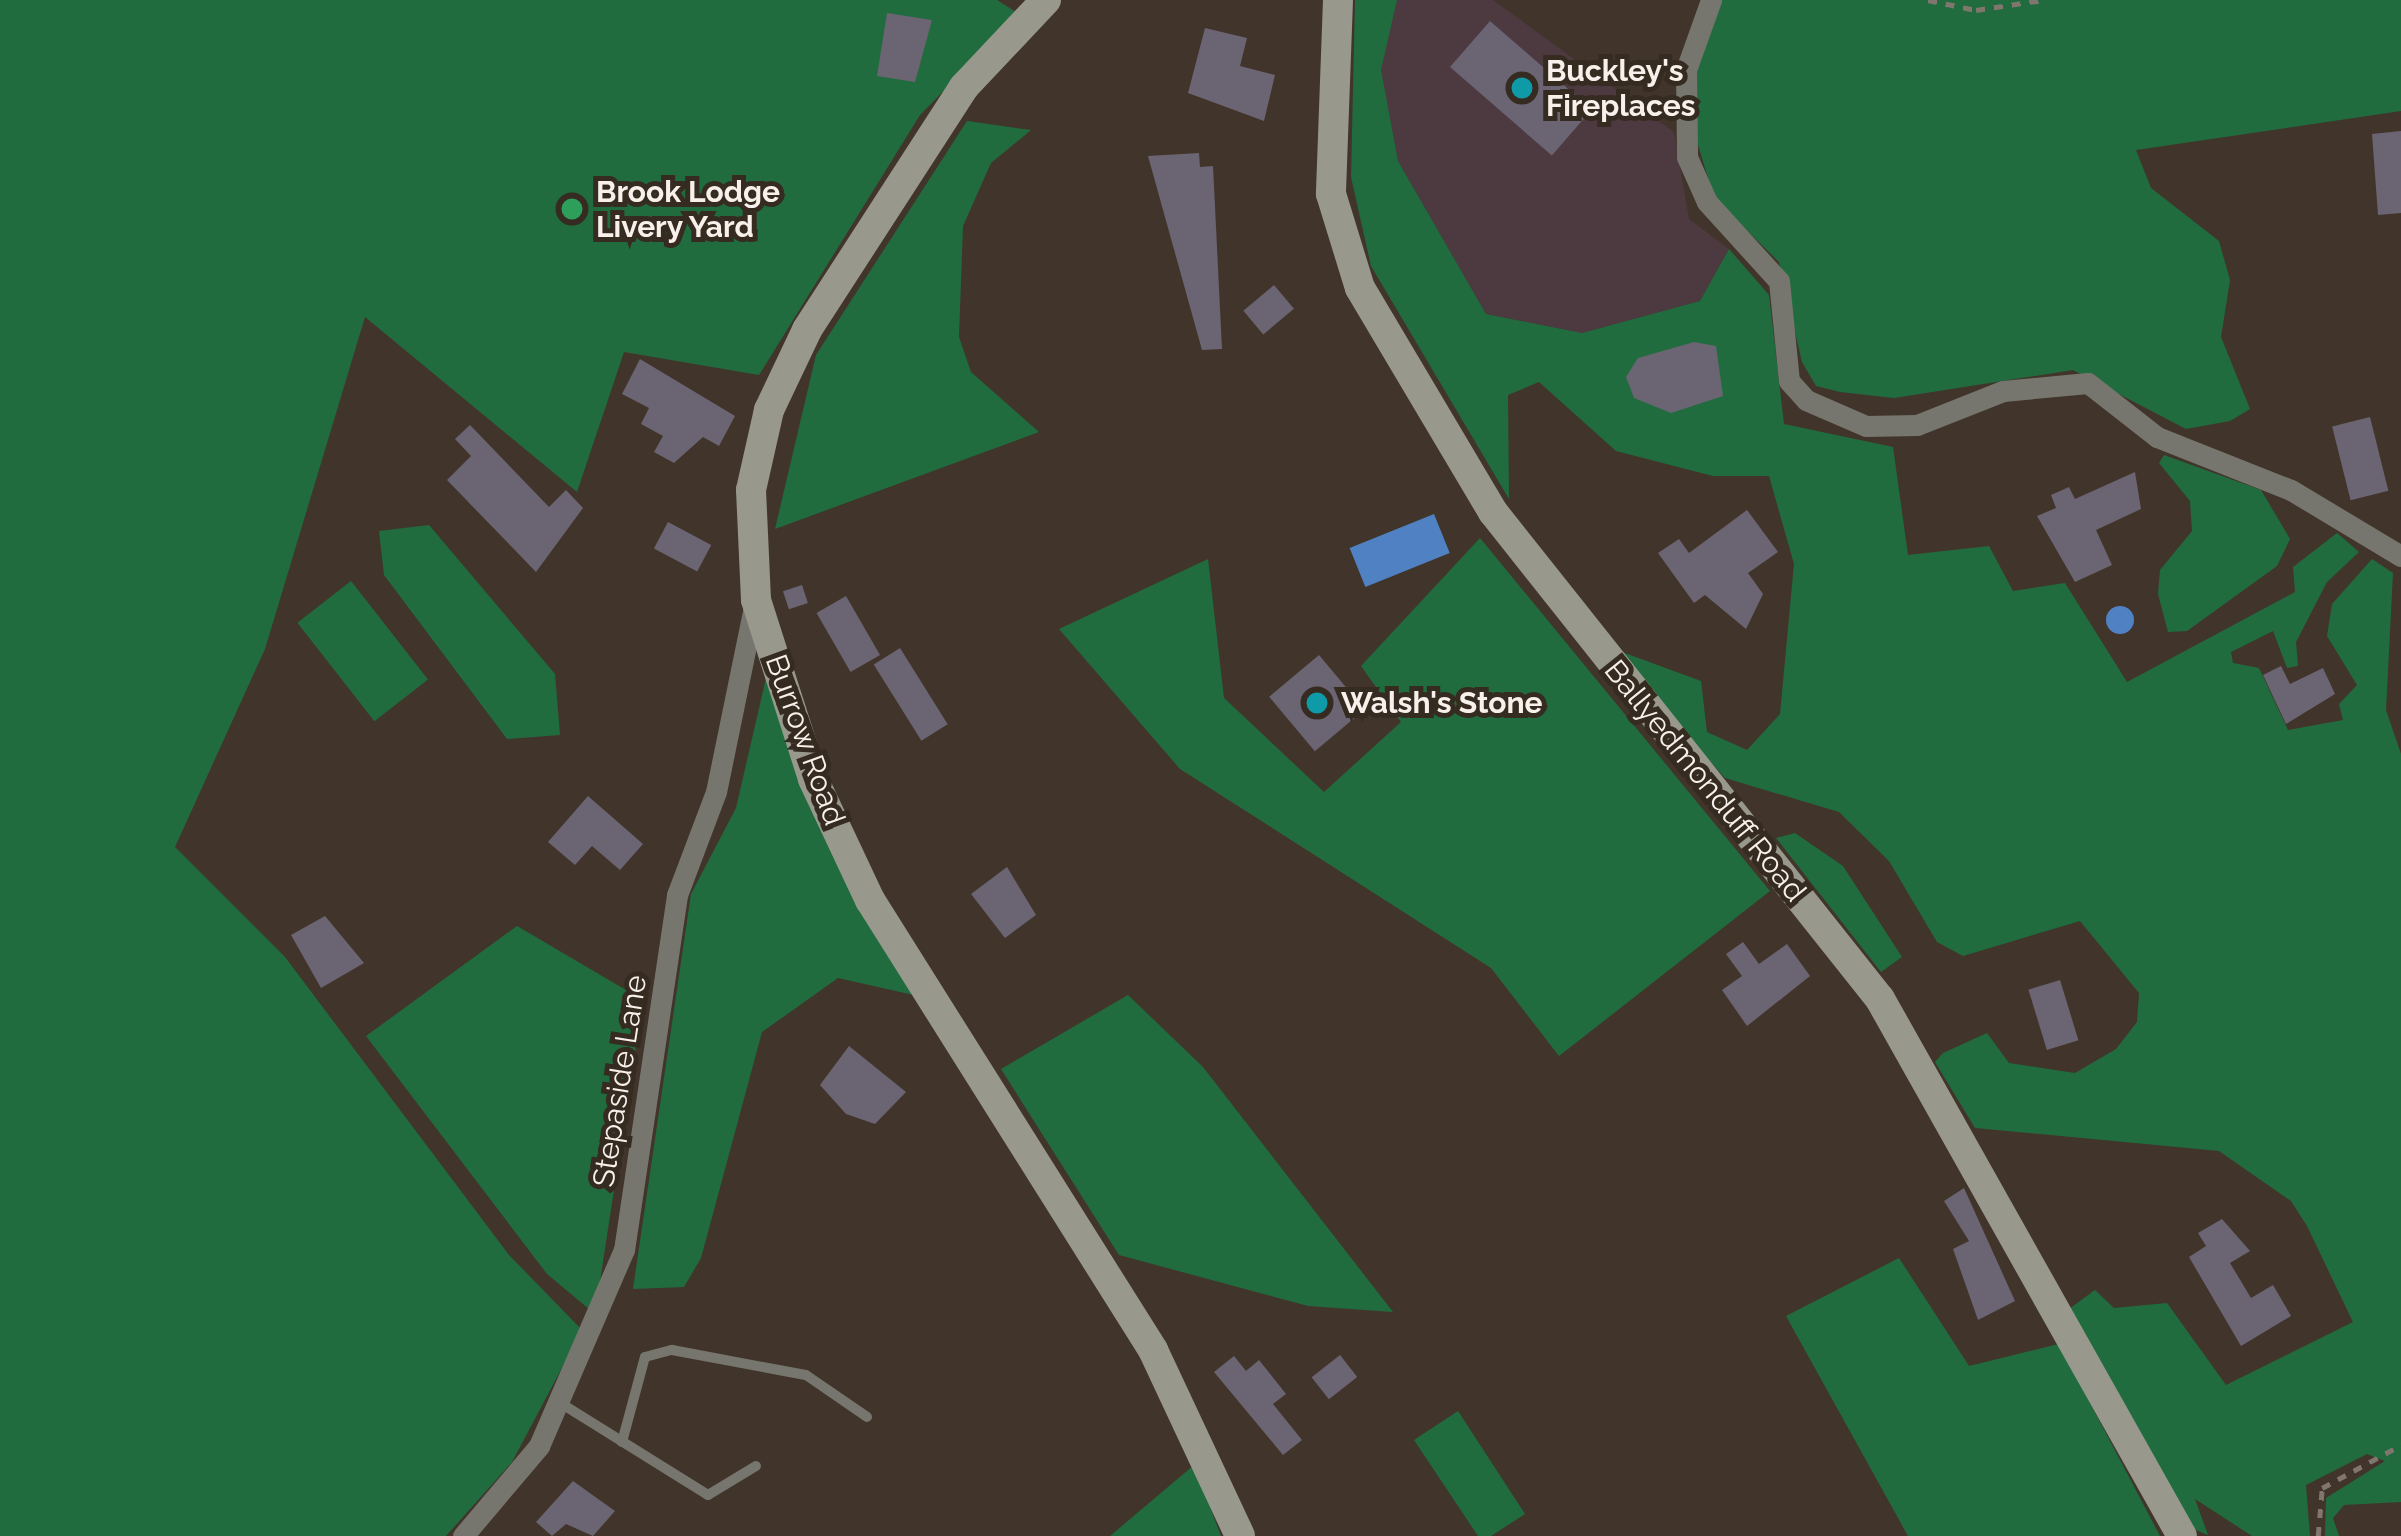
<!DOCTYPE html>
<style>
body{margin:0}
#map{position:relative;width:2401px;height:1536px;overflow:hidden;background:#41352b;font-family:Raleway,sans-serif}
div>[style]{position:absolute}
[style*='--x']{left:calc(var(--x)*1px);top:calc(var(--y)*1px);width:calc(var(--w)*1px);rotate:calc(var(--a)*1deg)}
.commercial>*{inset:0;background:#4d3940}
.green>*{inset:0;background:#216c3e;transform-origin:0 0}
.water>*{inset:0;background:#4f81c3;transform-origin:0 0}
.round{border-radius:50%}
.building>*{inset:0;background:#6b6472;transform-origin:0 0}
.path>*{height:4.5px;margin-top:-2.25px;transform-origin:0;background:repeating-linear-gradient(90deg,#80766d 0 9px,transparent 0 18px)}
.lane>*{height:10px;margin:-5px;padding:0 5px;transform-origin:5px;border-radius:5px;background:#76766f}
.street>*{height:21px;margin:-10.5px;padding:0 10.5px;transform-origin:10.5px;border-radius:10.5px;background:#76766f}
.secondary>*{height:30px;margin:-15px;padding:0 15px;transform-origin:15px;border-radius:15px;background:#99988d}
.dots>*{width:33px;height:33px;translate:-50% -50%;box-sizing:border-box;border:6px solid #362b21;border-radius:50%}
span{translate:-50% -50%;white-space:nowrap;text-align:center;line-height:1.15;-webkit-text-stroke:10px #362b21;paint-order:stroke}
.poi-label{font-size:30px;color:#f8f0ea;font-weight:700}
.left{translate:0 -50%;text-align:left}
.street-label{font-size:30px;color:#f8f0ea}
</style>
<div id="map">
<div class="commercial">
<i style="clip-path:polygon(1397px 0,1493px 0,1674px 132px,1689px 219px,1729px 249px,1700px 301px,1582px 333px,1486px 314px,1398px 161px,1380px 70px)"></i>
</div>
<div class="green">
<i style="clip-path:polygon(0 0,997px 0,1019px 14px,920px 115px,759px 375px,624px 352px,577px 492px,365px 317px,265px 649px,175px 847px,285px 957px,509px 1255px,582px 1330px,512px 1462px,446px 1536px,0 1536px)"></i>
<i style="clip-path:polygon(1355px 0,1397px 0,1381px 70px,1398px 161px,1486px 314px,1582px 333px,1700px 301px,1729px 249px,1769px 295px,1784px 424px,1893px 447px,1908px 555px,1989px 546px,2013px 591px,2065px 583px,2127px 682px,2295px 592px,2293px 567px,2337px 533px,2359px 552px,2327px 582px,2296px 642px,2298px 666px,2287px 668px,2273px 631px,2231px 652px,2233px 663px,2259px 668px,2288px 730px,2343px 720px,2339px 704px,2357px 685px,2327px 636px,2332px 604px,2372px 559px,2393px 573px,2386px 710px,2401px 754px,2401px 1502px,2344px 1505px,2333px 1518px,2339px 1536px,2325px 1536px,2326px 1498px,2385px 1461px,2367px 1454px,2306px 1485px,2310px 1536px,2252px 1536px,2195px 1499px,2208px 1535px,2189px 1527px,2069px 1309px,2095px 1290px,2114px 1308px,2167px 1303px,2226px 1385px,2353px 1322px,2307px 1226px,2291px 1201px,2219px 1151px,1975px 1128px,1935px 1062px,1943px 1053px,1987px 1033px,2009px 1063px,2075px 1073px,2116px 1049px,2137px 1022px,2139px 993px,2080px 921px,1963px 956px,1937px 942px,1889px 861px,1839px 812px,1725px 778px,1666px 713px,1622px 652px,1701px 681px,1707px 732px,1747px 750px,1780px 714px,1794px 564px,1769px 476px,1713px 476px,1616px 451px,1539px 382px,1508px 395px,1509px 499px,1371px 266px,1351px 177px)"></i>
<i style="clip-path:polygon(1722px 0,2401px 0,2401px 111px,2136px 150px,2151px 188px,2219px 241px,2230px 280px,2221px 337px,2250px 409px,2230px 421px,2186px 429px,2073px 370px,1894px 398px,1840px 392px,1816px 386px,1802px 362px,1779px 262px,1714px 198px,1693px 128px,1696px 57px)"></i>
<i style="clip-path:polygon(967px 121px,1031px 130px,991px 163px,963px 226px,959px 337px,971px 372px,1039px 432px,775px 529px,816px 355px)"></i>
<i style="clip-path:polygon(2164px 455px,2261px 490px,2290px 539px,2277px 566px,2187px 631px,2168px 632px,2158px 594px,2160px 570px,2192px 531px,2190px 501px,2159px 463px)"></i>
<i style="clip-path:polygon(429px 525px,555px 674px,560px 735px,507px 739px,384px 575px,379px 531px)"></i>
<i style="clip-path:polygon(1480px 538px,1770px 891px,1559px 1056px,1491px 968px,1180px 769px,1059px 629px,1208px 559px,1224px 698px,1324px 792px,1401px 722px,1361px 666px)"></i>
<i style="left:351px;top:581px;width:125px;height:68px;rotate:52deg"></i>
<i style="clip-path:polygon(766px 678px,918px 996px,838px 978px,762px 1032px,701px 1258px,684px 1287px,633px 1289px,691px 894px,736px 808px)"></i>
<i style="clip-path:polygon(1795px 833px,1843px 866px,1902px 957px,1881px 972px,1776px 838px)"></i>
<i style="clip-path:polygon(517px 926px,643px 1000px,595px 1314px,547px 1274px,366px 1036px)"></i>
<i style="clip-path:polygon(1128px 995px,1203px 1067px,1393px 1312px,1308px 1306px,1119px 1255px,1001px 1069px)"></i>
<i style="clip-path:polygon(1899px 1258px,1969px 1366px,2059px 1344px,2160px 1536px,1908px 1536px,1786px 1316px)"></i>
<i style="clip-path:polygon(1458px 1411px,1525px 1514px,1491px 1536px,1478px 1536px,1414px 1440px)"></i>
<i style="clip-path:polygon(1194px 1465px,1221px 1536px,1110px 1536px)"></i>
</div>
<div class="water">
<i style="left:1434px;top:514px;width:42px;height:91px;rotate:68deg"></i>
<i class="round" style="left:2106px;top:606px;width:28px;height:28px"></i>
</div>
<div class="building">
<i style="clip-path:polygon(887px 13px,932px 20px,915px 82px,877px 76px)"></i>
<i style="left:1490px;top:21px;width:135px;height:61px;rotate:41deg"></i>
<i style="clip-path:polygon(1205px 28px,1247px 38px,1240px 66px,1275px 75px,1264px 121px,1188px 93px)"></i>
<i style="clip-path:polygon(2401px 131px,2401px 213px,2378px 215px,2372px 134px)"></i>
<i style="clip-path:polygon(1199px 153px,1200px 167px,1213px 166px,1222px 349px,1202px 350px,1148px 156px)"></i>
<i style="left:1274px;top:285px;width:31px;height:40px;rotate:50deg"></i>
<i style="clip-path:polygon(1694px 342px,1716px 346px,1723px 396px,1671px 413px,1634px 398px,1626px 377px,1638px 358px)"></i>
<i style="clip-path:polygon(640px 359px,735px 416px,719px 446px,703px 437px,674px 463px,654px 452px,663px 436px,641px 424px,649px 408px,622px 394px)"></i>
<i style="left:2370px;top:417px;width:76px;height:39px;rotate:76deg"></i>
<i style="clip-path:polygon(470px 425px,549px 507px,566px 490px,583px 508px,536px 572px,447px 480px,471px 456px,455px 439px)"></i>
<i style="clip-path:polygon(2135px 472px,2141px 509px,2096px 530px,2112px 565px,2075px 582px,2037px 516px,2056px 508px,2051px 495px,2069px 487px,2075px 499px)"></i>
<i style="clip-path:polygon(1747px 510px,1778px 552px,1748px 573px,1763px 594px,1746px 629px,1705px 595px,1694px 603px,1658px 553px,1679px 539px,1689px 553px)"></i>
<i style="left:668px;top:522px;width:49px;height:30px;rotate:28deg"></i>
<i style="left:802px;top:585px;width:19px;height:20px;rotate:72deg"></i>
<i style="left:846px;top:596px;width:68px;height:34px;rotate:60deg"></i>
<i style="left:900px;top:648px;width:90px;height:31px;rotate:58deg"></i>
<i style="left:1319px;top:655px;width:71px;height:65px;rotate:50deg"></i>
<i style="clip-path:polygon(2281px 666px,2290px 684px,2323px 668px,2335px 694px,2286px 724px,2263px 675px)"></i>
<i style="clip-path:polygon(588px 796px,643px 844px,620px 870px,592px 846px,575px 865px,548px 842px)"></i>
<i style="clip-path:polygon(1007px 867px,1036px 915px,1005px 938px,971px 894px)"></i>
<i style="clip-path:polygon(325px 916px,364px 963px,321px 988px,291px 935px)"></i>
<i style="clip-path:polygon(1743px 942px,1759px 964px,1787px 944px,1810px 976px,1747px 1026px,1722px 990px,1742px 976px,1726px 954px)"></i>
<i style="left:2060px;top:980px;width:63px;height:33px;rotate:73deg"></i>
<i style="clip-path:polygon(849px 1046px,906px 1092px,875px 1124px,846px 1114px,820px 1085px)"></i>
<i style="clip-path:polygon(1964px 1188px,2015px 1301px,1978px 1320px,1953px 1249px,1969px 1241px,1944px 1201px)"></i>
<i style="clip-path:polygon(2222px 1219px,2250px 1251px,2230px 1263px,2251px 1298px,2273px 1285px,2291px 1316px,2241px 1346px,2189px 1257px,2206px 1246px,2198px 1233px)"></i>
<i style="left:1340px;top:1355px;width:28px;height:36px;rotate:52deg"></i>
<i style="clip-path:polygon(1234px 1356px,1246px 1371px,1259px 1360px,1286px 1394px,1273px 1404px,1302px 1440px,1283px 1455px,1214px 1372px)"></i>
<i style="clip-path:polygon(573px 1481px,615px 1511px,593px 1536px,566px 1524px,552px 1536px,536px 1522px)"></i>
</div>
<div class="path">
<i style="--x:1928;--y:0;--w:49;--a:11.8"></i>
<i style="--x:1976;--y:10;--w:68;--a:-8.5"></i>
<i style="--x:2318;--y:1536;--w:48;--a:-85.2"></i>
<i style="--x:2322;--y:1488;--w:90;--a:-28.6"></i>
</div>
<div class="lane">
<i style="--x:562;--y:1404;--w:172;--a:31.9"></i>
<i style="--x:708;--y:1495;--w:56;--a:-31.1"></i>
<i style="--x:622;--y:1442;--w:88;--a:-74.9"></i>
<i style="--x:645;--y:1357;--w:28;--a:-15"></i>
<i style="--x:672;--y:1350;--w:136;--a:10.6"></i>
<i style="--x:806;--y:1375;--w:74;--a:34.5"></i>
</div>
<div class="street">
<i style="--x:1711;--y:0;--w:74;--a:109.7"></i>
<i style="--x:1686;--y:70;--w:87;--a:89.3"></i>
<i style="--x:1687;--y:157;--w:49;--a:66"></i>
<i style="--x:1707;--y:202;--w:107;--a:47.7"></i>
<i style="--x:1779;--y:281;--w:100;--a:84.3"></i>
<i style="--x:1789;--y:381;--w:25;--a:48"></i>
<i style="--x:1806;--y:400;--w:65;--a:23.4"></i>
<i style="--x:1866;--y:426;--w:51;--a:-1.1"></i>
<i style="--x:1917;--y:425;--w:92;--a:-21.6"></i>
<i style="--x:2003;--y:391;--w:85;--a:-5.4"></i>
<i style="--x:2088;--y:383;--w:88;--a:38"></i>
<i style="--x:2157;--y:437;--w:144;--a:21.6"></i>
<i style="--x:2291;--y:490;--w:128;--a:31"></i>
<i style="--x:463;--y:1536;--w:118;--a:-49.8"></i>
<i style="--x:539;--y:1446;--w:214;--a:-66.6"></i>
<i style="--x:624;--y:1250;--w:359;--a:-81.5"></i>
<i style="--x:677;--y:895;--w:110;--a:-69.3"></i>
<i style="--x:716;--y:792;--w:194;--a:-78.4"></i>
</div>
<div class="secondary">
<i style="--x:1046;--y:0;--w:120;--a:133.3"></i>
<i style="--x:964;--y:87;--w:289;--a:122.9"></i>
<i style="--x:807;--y:330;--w:89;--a:115.4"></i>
<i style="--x:769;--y:410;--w:82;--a:102.7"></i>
<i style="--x:751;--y:490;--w:110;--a:87.4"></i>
<i style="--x:756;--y:600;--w:188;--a:72.3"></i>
<i style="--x:813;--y:779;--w:134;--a:64.8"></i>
<i style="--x:870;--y:900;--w:532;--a:57.83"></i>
<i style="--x:1153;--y:1350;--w:205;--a:64.9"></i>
<i style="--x:1338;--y:0;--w:194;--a:92.1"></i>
<i style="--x:1331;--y:194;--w:98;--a:72.9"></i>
<i style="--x:1360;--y:288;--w:261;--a:59.3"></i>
<i style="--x:1493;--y:512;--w:622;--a:51.53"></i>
<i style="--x:1880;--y:999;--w:616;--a:60.65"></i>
</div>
<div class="dots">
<i style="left:1522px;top:88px;background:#0f9aa8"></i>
<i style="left:572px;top:209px;background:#2e9e5b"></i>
<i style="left:1317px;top:703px;background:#0f9aa8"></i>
</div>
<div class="poi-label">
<span class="left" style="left:1546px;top:88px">Buckley's<br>Fireplaces</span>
<span class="left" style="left:596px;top:209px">Brook Lodge<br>Livery Yard</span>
<span class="left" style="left:1341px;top:703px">Walsh's Stone</span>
</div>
<div class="street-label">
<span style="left:805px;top:740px;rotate:70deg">Burrow Road</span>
<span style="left:1705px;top:781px;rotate:51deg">Ballyedmonduff Road</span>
<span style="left:620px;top:1081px;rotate:-81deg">Stepaside Lane</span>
</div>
</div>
